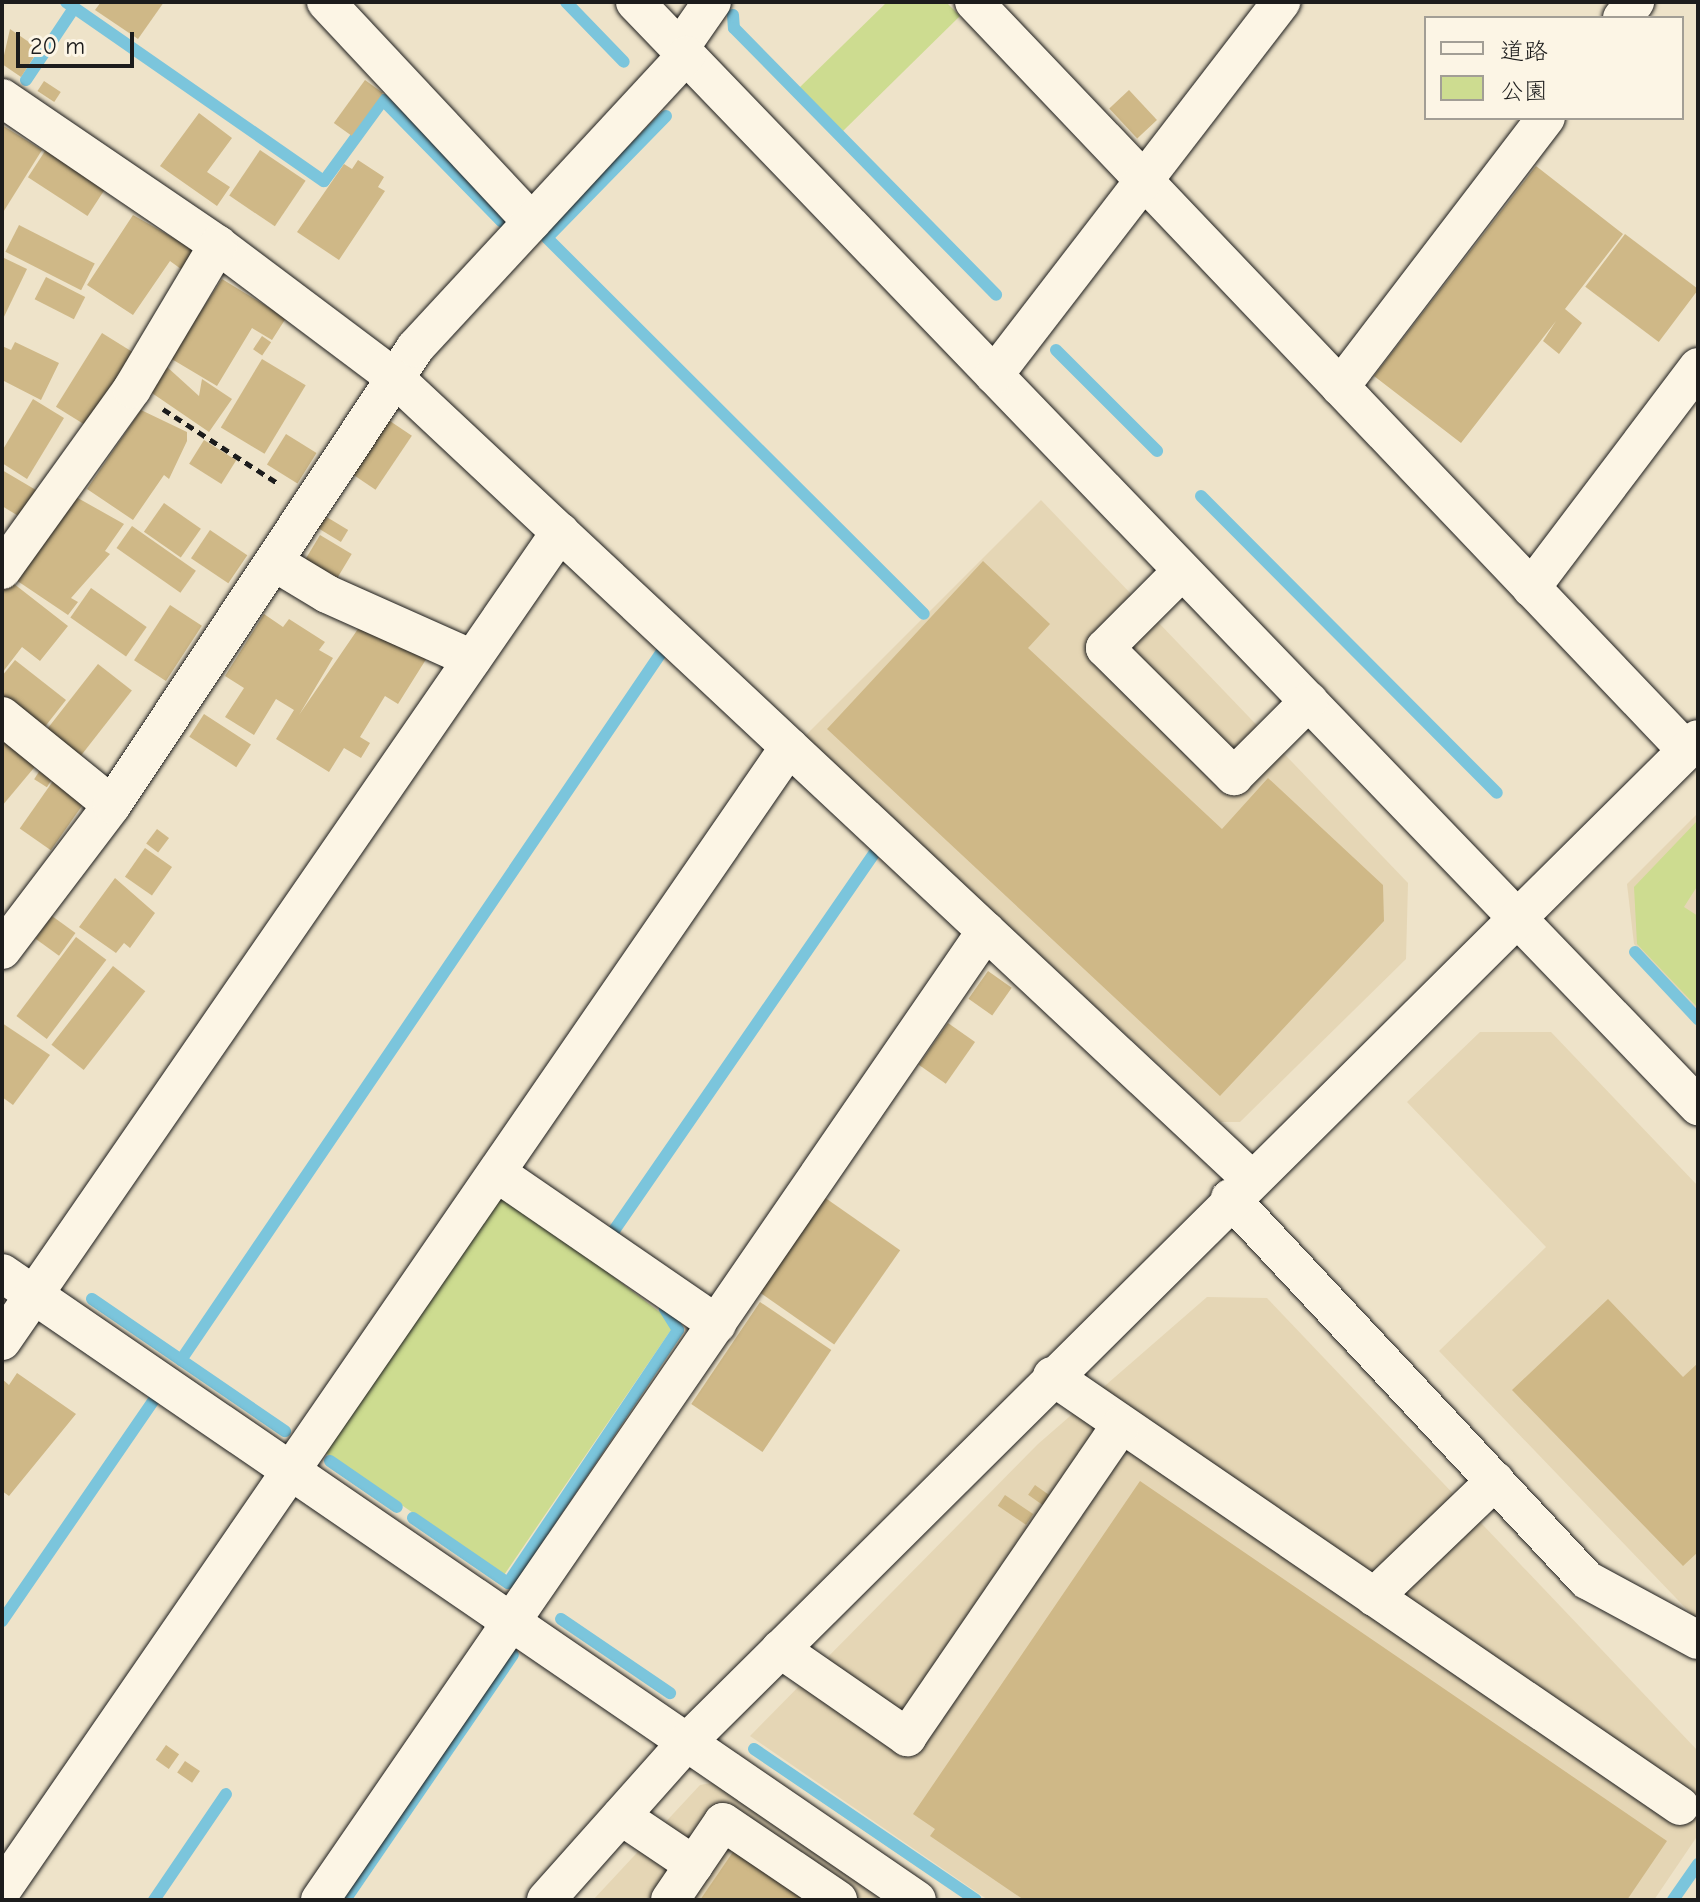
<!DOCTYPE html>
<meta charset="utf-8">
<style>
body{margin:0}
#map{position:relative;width:1700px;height:1902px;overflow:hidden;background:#eee3c9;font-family:"Comic Neue","Klee One",sans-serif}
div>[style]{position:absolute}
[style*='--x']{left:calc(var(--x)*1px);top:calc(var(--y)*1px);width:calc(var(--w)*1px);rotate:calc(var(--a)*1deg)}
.built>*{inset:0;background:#e5d6b5}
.green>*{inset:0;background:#cddc90}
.stream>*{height:12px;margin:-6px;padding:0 6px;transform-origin:6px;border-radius:6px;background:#7bc5dc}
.building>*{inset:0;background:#cfb887;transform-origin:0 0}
.path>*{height:5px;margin-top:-2.5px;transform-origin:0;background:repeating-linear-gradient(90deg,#1c1c1c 0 8px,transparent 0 14px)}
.roads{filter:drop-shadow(0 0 2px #1c1c1c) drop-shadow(0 0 2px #1c1c1c)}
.minor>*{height:38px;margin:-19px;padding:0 19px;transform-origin:19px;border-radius:19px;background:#fcf5e5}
span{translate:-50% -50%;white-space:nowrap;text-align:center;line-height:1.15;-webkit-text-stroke:7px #fcf5e5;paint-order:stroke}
.frame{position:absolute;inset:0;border:4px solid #1c1c1c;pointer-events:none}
.legend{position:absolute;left:1424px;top:16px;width:260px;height:104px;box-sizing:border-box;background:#fcf5e5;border:2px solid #a29e95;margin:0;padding:10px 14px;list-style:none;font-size:24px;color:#1c1c1c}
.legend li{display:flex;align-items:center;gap:16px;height:40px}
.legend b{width:40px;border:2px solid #a29e95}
.scale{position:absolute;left:16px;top:32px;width:118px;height:36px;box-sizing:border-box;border:4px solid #1c1c1c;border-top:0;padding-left:10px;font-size:24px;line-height:28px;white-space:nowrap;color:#1c1c1c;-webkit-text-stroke:6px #fcf5e5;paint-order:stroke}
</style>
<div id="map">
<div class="built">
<i style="clip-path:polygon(1041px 500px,1408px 883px,1406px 959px,1240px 1122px,1221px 1122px,804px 737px)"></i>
<i style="clip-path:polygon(1698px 813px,1698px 1012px,1634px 944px,1627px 884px)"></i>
<i style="clip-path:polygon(1480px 1032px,1551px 1032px,1698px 1186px,1698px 1621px,1439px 1351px,1546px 1247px,1407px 1102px)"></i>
<i style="clip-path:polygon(1207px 1297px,1267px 1298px,1698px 1751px,1698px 1835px,1654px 1900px,988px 1900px,750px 1736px,1038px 1444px)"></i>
<i style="clip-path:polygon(717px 1782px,889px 1900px,593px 1900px,700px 1785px)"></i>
</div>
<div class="green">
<i style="clip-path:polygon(887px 2px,946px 2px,960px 16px,842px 132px,799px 88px)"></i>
<i style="clip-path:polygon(1698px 820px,1698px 885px,1684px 907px,1698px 916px,1698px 1008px,1637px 944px,1634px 887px)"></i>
<i style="clip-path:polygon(510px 1197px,675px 1324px,504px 1575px,324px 1452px,494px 1202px)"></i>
</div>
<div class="stream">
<i style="--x:66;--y:2;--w:314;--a:34.8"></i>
<i style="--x:324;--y:181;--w:100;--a:-53.9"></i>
<i style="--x:383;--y:100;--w:170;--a:45.7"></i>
<i style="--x:566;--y:2;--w:83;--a:46"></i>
<i style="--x:733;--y:15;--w:13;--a:86"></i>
<i style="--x:734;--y:28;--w:374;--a:45.5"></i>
<i style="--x:26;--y:80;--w:87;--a:-56.3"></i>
<i style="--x:666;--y:116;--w:170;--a:134.3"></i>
<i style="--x:547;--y:238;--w:532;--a:44.92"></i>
<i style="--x:1056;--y:350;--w:143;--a:45"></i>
<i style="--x:1201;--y:496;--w:419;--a:45.1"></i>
<i style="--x:1635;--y:952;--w:92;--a:46.8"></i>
<i style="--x:613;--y:1232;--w:459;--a:-55.4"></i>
<i style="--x:92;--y:1299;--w:234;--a:34.4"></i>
<i style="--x:181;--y:1360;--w:855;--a:-55.83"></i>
<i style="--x:330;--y:1461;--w:81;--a:34.5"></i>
<i style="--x:413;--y:1518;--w:115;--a:34.4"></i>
<i style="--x:508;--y:1583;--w:305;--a:-56.1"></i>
<i style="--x:678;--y:1330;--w:25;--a:-122"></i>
<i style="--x:561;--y:1619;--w:132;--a:34.2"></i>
<i style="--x:2;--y:1621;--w:268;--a:-55.5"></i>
<i style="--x:754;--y:1749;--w:268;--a:34.2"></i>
<i style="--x:154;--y:1900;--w:128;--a:-55.8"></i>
<i style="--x:345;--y:1900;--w:297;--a:-55.6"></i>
<i style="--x:1673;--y:1900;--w:44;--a:-55.2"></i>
</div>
<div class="building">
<i style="clip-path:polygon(101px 2px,164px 2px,138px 39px,95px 10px)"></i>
<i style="clip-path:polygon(10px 29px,39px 49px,21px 77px,2px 64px)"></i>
<i style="left:365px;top:80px;width:22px;height:53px;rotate:36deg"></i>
<i style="left:44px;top:81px;width:20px;height:12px;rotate:33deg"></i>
<i style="left:1129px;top:90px;width:41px;height:27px;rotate:47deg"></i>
<i style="clip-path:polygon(199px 113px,232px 138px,207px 172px,230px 187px,217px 206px,160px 166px)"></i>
<i style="clip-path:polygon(2px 125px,42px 150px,2px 214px)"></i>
<i style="left:47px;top:148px;width:71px;height:35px;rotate:33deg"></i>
<i style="left:260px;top:150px;width:55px;height:55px;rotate:34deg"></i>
<i style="clip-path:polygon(358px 160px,384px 177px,378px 187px,385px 191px,339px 260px,297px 232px,344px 164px,352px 169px)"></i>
<i style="clip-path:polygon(1536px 166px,1623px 234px,1565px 309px,1582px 323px,1559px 354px,1543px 341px,1556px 321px,1461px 443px,1374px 376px)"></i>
<i style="clip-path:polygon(133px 215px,198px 252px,185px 272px,170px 261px,133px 315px,87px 285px)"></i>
<i style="left:19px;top:225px;width:85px;height:30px;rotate:27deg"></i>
<i style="left:1625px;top:234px;width:92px;height:66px;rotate:37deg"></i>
<i style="clip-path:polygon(2px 257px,27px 269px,2px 321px)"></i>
<i style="left:46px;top:277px;width:44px;height:25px;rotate:27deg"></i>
<i style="clip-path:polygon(222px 279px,286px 318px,272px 340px,252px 328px,217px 386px,170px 358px)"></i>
<i style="left:102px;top:333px;width:44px;height:87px;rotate:32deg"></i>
<i style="left:262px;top:336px;width:11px;height:16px;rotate:34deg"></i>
<i style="clip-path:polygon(15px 342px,59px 363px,41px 400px,2px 380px,2px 346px,11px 350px)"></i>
<i style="left:262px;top:359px;width:51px;height:80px;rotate:31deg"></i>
<i style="clip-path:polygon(166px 366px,199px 396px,202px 379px,232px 399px,209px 432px,149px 391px)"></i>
<i style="clip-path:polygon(33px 399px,64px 418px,27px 479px,2px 463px,2px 451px)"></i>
<i style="clip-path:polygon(141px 410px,187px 432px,187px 441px,169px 479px,164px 475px,133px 520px,87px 489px)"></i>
<i style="left:387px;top:419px;width:30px;height:65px;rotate:34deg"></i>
<i style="left:286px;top:434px;width:36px;height:36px;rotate:32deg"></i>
<i style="left:204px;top:440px;width:38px;height:28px;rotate:32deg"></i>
<i style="clip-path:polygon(2px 470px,41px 493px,25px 520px,2px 506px)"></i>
<i style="clip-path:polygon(76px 497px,124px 524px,105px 551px,110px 554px,71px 598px,78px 602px,68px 615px,16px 580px)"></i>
<i style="left:164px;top:503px;width:45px;height:35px;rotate:35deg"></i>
<i style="left:325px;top:516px;width:27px;height:14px;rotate:31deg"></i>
<i style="left:132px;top:526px;width:78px;height:27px;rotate:35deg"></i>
<i style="left:210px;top:530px;width:45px;height:34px;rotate:34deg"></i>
<i style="left:320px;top:535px;width:37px;height:39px;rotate:31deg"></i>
<i style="clip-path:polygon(983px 561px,1050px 624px,1028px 648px,1222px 829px,1268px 778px,1383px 885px,1384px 921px,1220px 1096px,827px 729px)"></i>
<i style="clip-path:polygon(9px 580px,68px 626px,40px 661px,22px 647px,2px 673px,2px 590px)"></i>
<i style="left:91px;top:588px;width:68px;height:36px;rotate:35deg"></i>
<i style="left:170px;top:605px;width:38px;height:66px;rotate:33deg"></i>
<i style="clip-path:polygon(264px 614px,283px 627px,289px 619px,325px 642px,319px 650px,333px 658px,299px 715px,360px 626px,381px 639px,389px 627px,430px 653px,398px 704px,385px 696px,360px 737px,370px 743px,361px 758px,344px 748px,329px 772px,276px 739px,294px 710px,276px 699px,254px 735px,225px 717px,244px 688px,225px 676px)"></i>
<i style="clip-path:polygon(15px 660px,66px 700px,40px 733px,2px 703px,2px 676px)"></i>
<i style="left:98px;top:664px;width:43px;height:87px;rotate:38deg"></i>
<i style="left:204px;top:714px;width:56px;height:27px;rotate:33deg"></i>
<i style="clip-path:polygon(2px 733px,38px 763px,2px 806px)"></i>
<i style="left:40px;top:770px;width:15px;height:11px;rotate:32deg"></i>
<i style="left:53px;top:781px;width:38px;height:58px;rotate:35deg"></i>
<i style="left:157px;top:829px;width:15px;height:18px;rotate:37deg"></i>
<i style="left:145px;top:848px;width:33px;height:35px;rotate:35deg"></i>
<i style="clip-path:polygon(115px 878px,155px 913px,130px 948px,124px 943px,116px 953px,79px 927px)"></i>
<i style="left:52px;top:916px;width:29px;height:28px;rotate:36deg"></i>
<i style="left:76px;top:937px;width:38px;height:99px;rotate:37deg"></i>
<i style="left:113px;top:966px;width:41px;height:100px;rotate:38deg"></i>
<i style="left:988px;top:971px;width:29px;height:34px;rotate:35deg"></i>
<i style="clip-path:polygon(2px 1023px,50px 1055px,13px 1105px,2px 1097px)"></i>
<i style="left:948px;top:1023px;width:33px;height:51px;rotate:35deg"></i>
<i style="left:824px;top:1197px;width:93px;height:115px;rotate:35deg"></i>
<i style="clip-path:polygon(1608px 1299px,1683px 1377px,1698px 1363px,1698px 1552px,1683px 1566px,1512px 1390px)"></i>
<i style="left:760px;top:1302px;width:86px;height:123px;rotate:34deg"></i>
<i style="clip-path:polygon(17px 1373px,76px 1414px,9px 1496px,2px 1491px,2px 1379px,9px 1385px)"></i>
<i style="clip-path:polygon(1140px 1481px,1667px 1841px,1627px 1900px,1024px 1900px,930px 1836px,935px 1829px,913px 1814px)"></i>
<i style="left:1035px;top:1485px;width:19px;height:12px;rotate:35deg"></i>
<i style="left:1005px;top:1495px;width:34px;height:13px;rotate:34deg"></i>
<i style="left:166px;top:1745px;width:16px;height:18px;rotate:35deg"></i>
<i style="left:185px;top:1761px;width:18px;height:14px;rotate:34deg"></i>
<i style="clip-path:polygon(739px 1843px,824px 1900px,700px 1900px)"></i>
</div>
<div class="path">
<i style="--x:163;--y:409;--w:138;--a:32.9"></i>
</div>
<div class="roads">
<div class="minor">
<i style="--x:326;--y:2;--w:301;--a:46.9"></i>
<i style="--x:635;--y:2;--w:1533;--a:46.08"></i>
<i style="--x:974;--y:2;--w:1033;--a:46.41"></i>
<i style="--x:1622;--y:18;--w:21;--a:-51"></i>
<i style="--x:680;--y:48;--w:56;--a:-55.2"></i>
<i style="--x:2;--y:98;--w:261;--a:34.2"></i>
<i style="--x:218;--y:245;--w:221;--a:36.9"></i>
<i style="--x:395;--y:378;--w:1171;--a:43.1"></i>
<i style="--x:994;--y:375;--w:471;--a:-52.4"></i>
<i style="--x:1340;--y:387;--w:339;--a:-52.6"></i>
<i style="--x:274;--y:562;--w:62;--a:31.1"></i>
<i style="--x:327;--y:594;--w:159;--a:24.1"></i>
<i style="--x:2;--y:570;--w:223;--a:-54.3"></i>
<i style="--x:132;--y:389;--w:168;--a:-59.2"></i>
<i style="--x:1182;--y:571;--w:109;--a:135"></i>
<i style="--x:1105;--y:648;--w:182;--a:44.8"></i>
<i style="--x:1234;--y:776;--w:106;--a:-45"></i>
<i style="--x:1531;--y:588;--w:277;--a:-52.9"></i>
<i style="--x:2;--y:716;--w:141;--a:39"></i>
<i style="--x:2;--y:950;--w:182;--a:-52.8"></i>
<i style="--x:112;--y:805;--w:548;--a:-56.45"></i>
<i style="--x:415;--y:348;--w:399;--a:-47.2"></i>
<i style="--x:497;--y:1173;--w:267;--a:34.5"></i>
<i style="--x:1230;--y:1198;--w:523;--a:46.94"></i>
<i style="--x:1587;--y:1580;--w:126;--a:28.4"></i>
<i style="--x:2;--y:1273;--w:1109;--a:34.42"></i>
<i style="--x:2;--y:1341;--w:983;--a:-55.4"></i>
<i style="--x:1052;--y:1376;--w:761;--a:34.4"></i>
<i style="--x:1374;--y:1597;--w:168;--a:-43.8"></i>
<i style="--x:780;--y:1649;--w:155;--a:34.7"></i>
<i style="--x:907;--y:1737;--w:378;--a:-55.6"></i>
<i style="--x:621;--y:1816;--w:88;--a:33.9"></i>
<i style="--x:2;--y:1890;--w:1388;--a:-55.45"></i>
<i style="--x:320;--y:1900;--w:1176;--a:-55.5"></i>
<i style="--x:546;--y:1900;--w:212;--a:-48.3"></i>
<i style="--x:687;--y:1742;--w:1424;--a:-44.77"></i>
<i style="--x:670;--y:1900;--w:94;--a:-55.8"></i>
<i style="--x:723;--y:1822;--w:139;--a:34.1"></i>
</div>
</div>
<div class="frame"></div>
<ul class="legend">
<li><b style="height:10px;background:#fcf5e5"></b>道路</li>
<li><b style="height:22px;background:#cddc90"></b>公園</li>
</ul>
<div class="scale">20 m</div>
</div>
